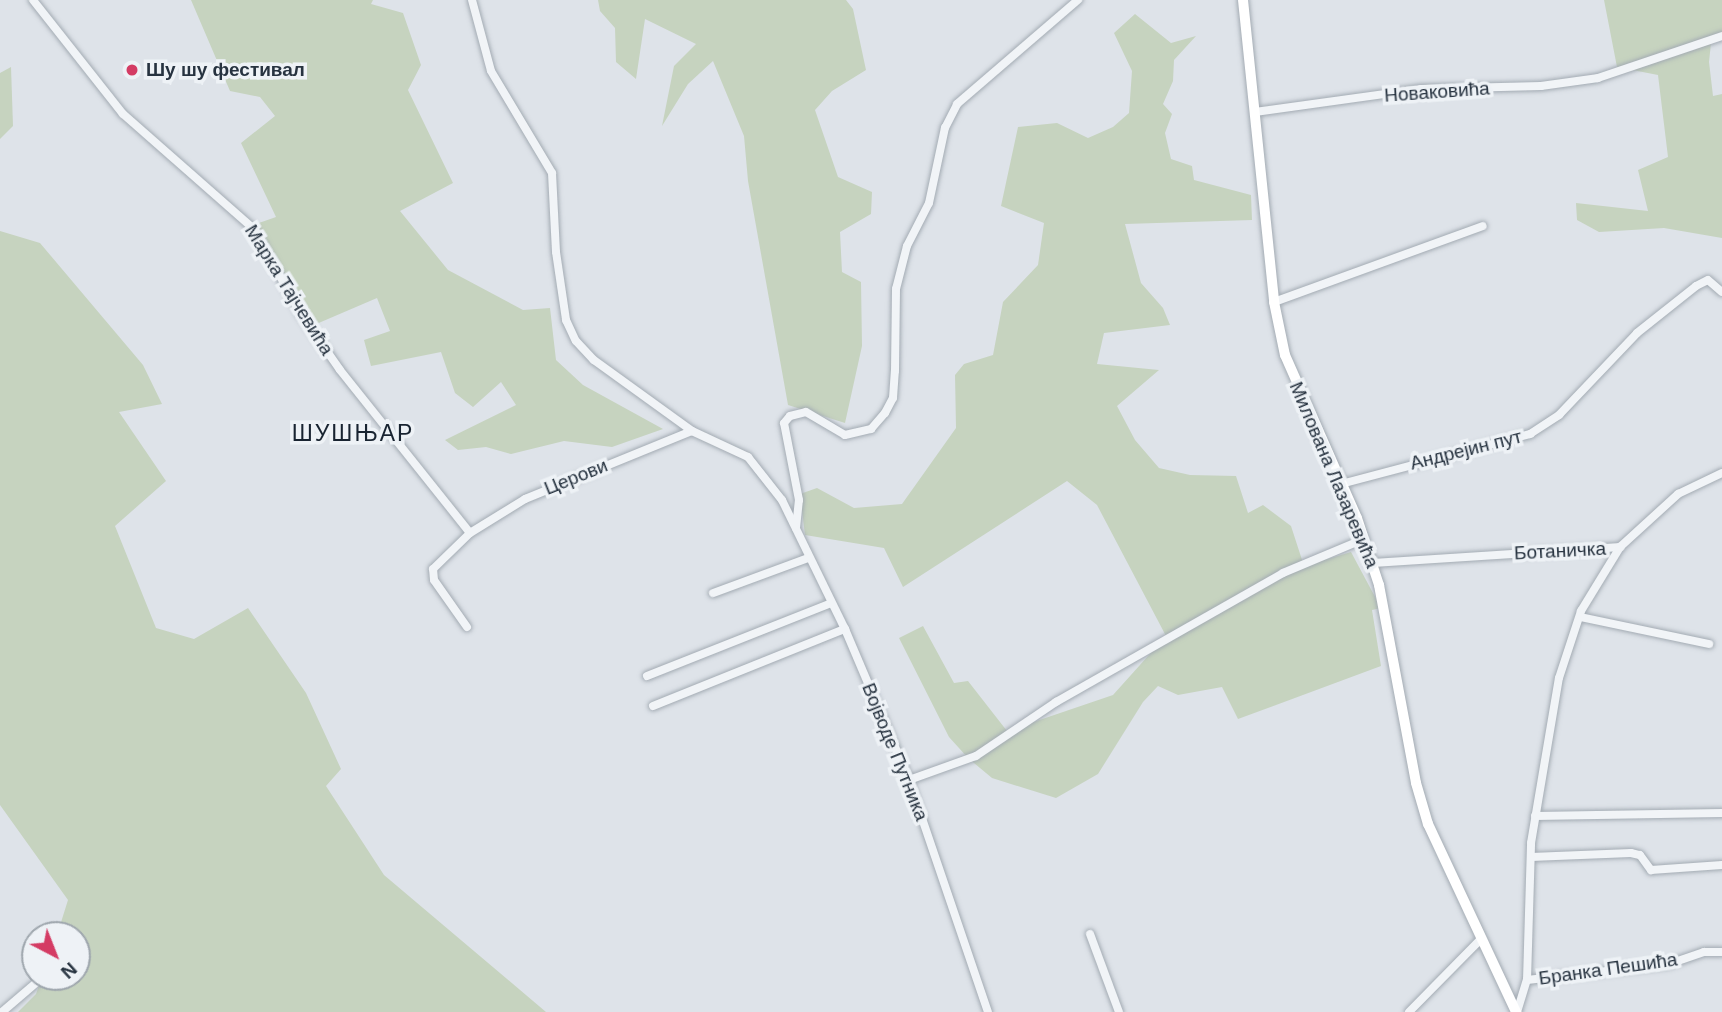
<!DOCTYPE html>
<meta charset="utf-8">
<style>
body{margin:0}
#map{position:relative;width:1722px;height:1012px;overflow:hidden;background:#dee3e9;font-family:Helvetica,sans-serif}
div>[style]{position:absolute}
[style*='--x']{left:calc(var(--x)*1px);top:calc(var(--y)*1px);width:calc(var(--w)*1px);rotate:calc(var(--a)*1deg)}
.green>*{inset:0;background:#c6d3bf}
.roads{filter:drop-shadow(0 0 2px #a3abb3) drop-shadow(0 0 2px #a3abb3)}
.street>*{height:8px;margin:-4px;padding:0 4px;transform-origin:4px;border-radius:4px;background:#f1f4f7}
.secondary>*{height:10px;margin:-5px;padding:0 5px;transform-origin:5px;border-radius:5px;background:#fff}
.dots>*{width:19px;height:19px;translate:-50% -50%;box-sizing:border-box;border:4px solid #eef2f6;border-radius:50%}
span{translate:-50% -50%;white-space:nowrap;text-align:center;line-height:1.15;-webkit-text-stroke:7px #eef2f6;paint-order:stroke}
.poi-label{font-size:19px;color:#273340;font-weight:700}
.left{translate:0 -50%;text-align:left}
.street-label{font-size:19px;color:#273340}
.quarter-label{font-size:23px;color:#192431;letter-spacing:2px}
.north{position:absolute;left:21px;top:921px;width:70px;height:70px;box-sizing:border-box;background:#eef2f6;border:2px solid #9ea6ad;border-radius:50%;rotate:138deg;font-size:19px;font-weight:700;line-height:28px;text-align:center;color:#273340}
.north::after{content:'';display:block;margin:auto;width:24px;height:32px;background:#d43c64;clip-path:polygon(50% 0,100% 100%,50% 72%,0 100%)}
</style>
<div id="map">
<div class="green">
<i style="clip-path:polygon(191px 0,373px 0,371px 4px,403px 13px,421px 65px,408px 90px,453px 183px,400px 211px,448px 270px,523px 310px,550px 308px,556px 360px,583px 385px,663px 429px,612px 447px,564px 441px,511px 454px,486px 447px,458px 450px,445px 440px,516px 405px,501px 382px,473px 407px,455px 393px,441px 352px,371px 366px,364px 340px,390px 331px,377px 298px,314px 325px,256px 224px,276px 217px,241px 143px,275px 116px,260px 97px,230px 91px)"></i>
<i style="clip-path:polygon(598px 0,846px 0,853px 9px,866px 70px,832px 91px,815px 110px,838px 177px,872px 192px,871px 214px,840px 232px,842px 272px,861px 282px,862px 346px,845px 423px,788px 405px,748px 181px,744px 136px,713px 61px,688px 84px,662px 126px,674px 66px,696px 44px,645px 19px,636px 79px,616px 62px,615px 28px,600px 11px)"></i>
<i style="clip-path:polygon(1604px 0,1722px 0,1722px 39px,1711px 43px,1709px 62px,1713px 96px,1722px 94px,1722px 238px,1664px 228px,1599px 232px,1577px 220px,1576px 203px,1648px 211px,1638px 170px,1668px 157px,1658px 75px,1617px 67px)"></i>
<i style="clip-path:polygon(1135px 14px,1171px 43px,1196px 36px,1174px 60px,1173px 81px,1163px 104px,1172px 114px,1165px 133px,1171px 159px,1192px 166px,1194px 180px,1251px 195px,1252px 220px,1125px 224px,1141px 283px,1163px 308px,1170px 325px,1104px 333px,1097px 364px,1159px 370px,1117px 406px,1135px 440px,1159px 468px,1190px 475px,1236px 476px,1248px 513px,1263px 505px,1291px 526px,1304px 566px,1351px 552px,1381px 608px,1372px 610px,1381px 666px,1238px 719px,1222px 687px,1178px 695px,1158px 686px,1143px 702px,1098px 774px,1056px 798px,992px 778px,968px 758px,949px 737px,899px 638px,923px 626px,954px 683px,968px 681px,1007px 731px,1113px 695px,1166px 636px,1097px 505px,1067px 481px,903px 587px,884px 548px,805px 535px,800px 494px,817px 488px,854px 508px,902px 504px,956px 428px,955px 375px,964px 364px,993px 355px,1003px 302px,1038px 265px,1044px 223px,1001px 206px,1018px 127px,1057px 123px,1088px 138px,1113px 127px,1129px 113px,1132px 71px,1114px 33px)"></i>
<i style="clip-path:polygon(11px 67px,13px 126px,0 139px,0 73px)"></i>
<i style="clip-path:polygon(0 231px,40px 243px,143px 365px,162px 404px,119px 412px,166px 481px,115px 526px,156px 628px,194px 639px,248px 608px,306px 693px,341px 769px,326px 786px,384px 875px,546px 1012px,18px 1012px,36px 994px,42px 977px,77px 977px,77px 935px,57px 935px,68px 900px,0 805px)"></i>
</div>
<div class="roads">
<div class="street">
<i style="--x:33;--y:0;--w:145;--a:51.7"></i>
<i style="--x:123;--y:114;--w:174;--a:41.3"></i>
<i style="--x:254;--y:229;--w:97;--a:61.1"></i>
<i style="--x:301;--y:314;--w:68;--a:55.1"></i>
<i style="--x:340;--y:370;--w:208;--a:51.4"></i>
<i style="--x:472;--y:0;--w:73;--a:75"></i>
<i style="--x:491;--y:71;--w:119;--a:59.1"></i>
<i style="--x:552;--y:173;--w:79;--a:87.1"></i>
<i style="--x:556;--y:252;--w:69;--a:81.6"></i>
<i style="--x:566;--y:320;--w:23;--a:65"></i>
<i style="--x:576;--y:341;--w:26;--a:47"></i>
<i style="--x:594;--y:360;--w:121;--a:35.9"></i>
<i style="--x:1255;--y:112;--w:168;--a:-7.9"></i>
<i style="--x:1421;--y:89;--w:120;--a:-1.4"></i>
<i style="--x:1541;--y:86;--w:58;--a:-8"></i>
<i style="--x:1598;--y:78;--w:131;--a:-18.7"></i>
<i style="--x:1274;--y:302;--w:222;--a:-20"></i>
<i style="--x:1341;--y:484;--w:196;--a:-14.8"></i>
<i style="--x:1530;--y:434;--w:35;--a:-33"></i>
<i style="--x:1559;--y:415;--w:113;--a:-46.4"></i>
<i style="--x:1637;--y:333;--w:75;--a:-38.5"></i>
<i style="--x:1696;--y:286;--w:13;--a:-27"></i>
<i style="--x:1708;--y:280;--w:18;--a:41"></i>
<i style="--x:796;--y:528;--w:28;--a:-84"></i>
<i style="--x:799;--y:500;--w:78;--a:-101"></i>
<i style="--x:784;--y:423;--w:9;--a:-49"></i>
<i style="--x:790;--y:416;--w:16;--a:-14"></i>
<i style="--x:806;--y:412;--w:45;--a:30.5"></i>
<i style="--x:845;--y:435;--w:27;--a:-13"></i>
<i style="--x:871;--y:429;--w:21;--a:-49"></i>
<i style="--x:885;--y:413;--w:17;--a:-62"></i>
<i style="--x:893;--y:398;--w:27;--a:-86"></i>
<i style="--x:895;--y:371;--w:82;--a:-89.3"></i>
<i style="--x:896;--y:289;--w:44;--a:-75.7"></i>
<i style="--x:907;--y:246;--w:48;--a:-62.9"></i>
<i style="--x:929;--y:203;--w:77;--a:-78"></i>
<i style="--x:945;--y:128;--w:27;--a:-63"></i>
<i style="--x:957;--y:104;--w:160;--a:-40.7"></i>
<i style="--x:1373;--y:563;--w:248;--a:-3.7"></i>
<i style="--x:1620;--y:547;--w:79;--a:-42.4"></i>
<i style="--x:1678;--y:494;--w:49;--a:-25.5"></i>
<i style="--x:713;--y:593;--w:101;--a:-20.2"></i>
<i style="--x:1580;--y:617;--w:132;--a:11.8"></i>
<i style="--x:467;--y:627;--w:57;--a:-125.1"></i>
<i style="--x:434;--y:580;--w:11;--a:-95"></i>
<i style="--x:433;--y:569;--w:52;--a:-44.2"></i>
<i style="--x:470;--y:533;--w:65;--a:-31.7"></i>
<i style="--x:525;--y:499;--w:180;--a:-22.2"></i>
<i style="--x:692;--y:431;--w:62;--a:24.9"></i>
<i style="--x:748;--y:457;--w:55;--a:51.7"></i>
<i style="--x:782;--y:500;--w:144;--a:64"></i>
<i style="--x:845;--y:629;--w:164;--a:67"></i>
<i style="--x:909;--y:780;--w:245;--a:71.2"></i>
<i style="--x:647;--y:676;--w:198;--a:-21.6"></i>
<i style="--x:653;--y:706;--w:207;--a:-21.9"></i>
<i style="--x:909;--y:780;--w:71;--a:-19.7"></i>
<i style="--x:976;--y:756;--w:97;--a:-34"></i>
<i style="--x:1056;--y:702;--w:261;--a:-29.6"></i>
<i style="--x:1283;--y:573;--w:88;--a:-22.8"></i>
<i style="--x:1535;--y:816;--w:187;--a:-0.9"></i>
<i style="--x:1531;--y:857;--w:100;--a:-2.3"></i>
<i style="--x:1631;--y:853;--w:9;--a:13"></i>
<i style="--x:1640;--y:855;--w:19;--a:54"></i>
<i style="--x:1651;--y:870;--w:71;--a:-4"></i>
<i style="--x:1090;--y:934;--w:83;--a:69.6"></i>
<i style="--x:1527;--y:980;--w:143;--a:-6.4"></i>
<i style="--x:1669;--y:964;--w:37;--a:-19"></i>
<i style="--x:1704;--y:952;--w:18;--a:0"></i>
<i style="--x:2;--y:1012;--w:54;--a:-40.5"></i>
<i style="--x:1409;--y:1012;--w:103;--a:-45.4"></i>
<i style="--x:1517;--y:1012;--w:34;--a:-73"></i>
<i style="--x:1527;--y:980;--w:137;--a:-88.3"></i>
<i style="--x:1531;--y:843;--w:167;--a:-80.4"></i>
<i style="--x:1559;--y:678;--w:71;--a:-71.8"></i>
<i style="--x:1581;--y:611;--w:75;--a:-58.6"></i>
</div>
<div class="secondary">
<i style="--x:1243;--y:0;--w:304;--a:84.1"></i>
<i style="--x:1274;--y:302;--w:54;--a:78.3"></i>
<i style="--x:1285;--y:355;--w:178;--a:66.2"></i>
<i style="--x:1357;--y:518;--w:71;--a:71.8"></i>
<i style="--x:1379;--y:585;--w:201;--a:79.4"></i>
<i style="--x:1416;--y:783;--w:43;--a:73.7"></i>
<i style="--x:1428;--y:824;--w:208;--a:64.9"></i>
</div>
</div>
<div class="dots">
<i style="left:132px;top:70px;background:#d43c64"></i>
</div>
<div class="poi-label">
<span class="left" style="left:146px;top:70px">Шу шу фестивал</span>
</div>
<div class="street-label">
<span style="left:1437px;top:92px;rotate:-4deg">Новаковића</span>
<span style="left:289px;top:290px;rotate:58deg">Марка Тајчевића</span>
<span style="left:1466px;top:450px;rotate:-14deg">Андрејин пут</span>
<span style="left:1334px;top:475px;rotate:67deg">Милована Лазаревића</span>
<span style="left:576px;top:477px;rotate:-22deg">Церови</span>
<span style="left:1560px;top:551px;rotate:-3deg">Ботаничка</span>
<span style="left:895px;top:752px;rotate:68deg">Војводе Путника</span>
<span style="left:1608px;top:969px;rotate:-8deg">Бранка Пешића</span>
</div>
<div class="quarter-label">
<span style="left:353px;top:433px">ШУШЊАР</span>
</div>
<div class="north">N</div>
</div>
